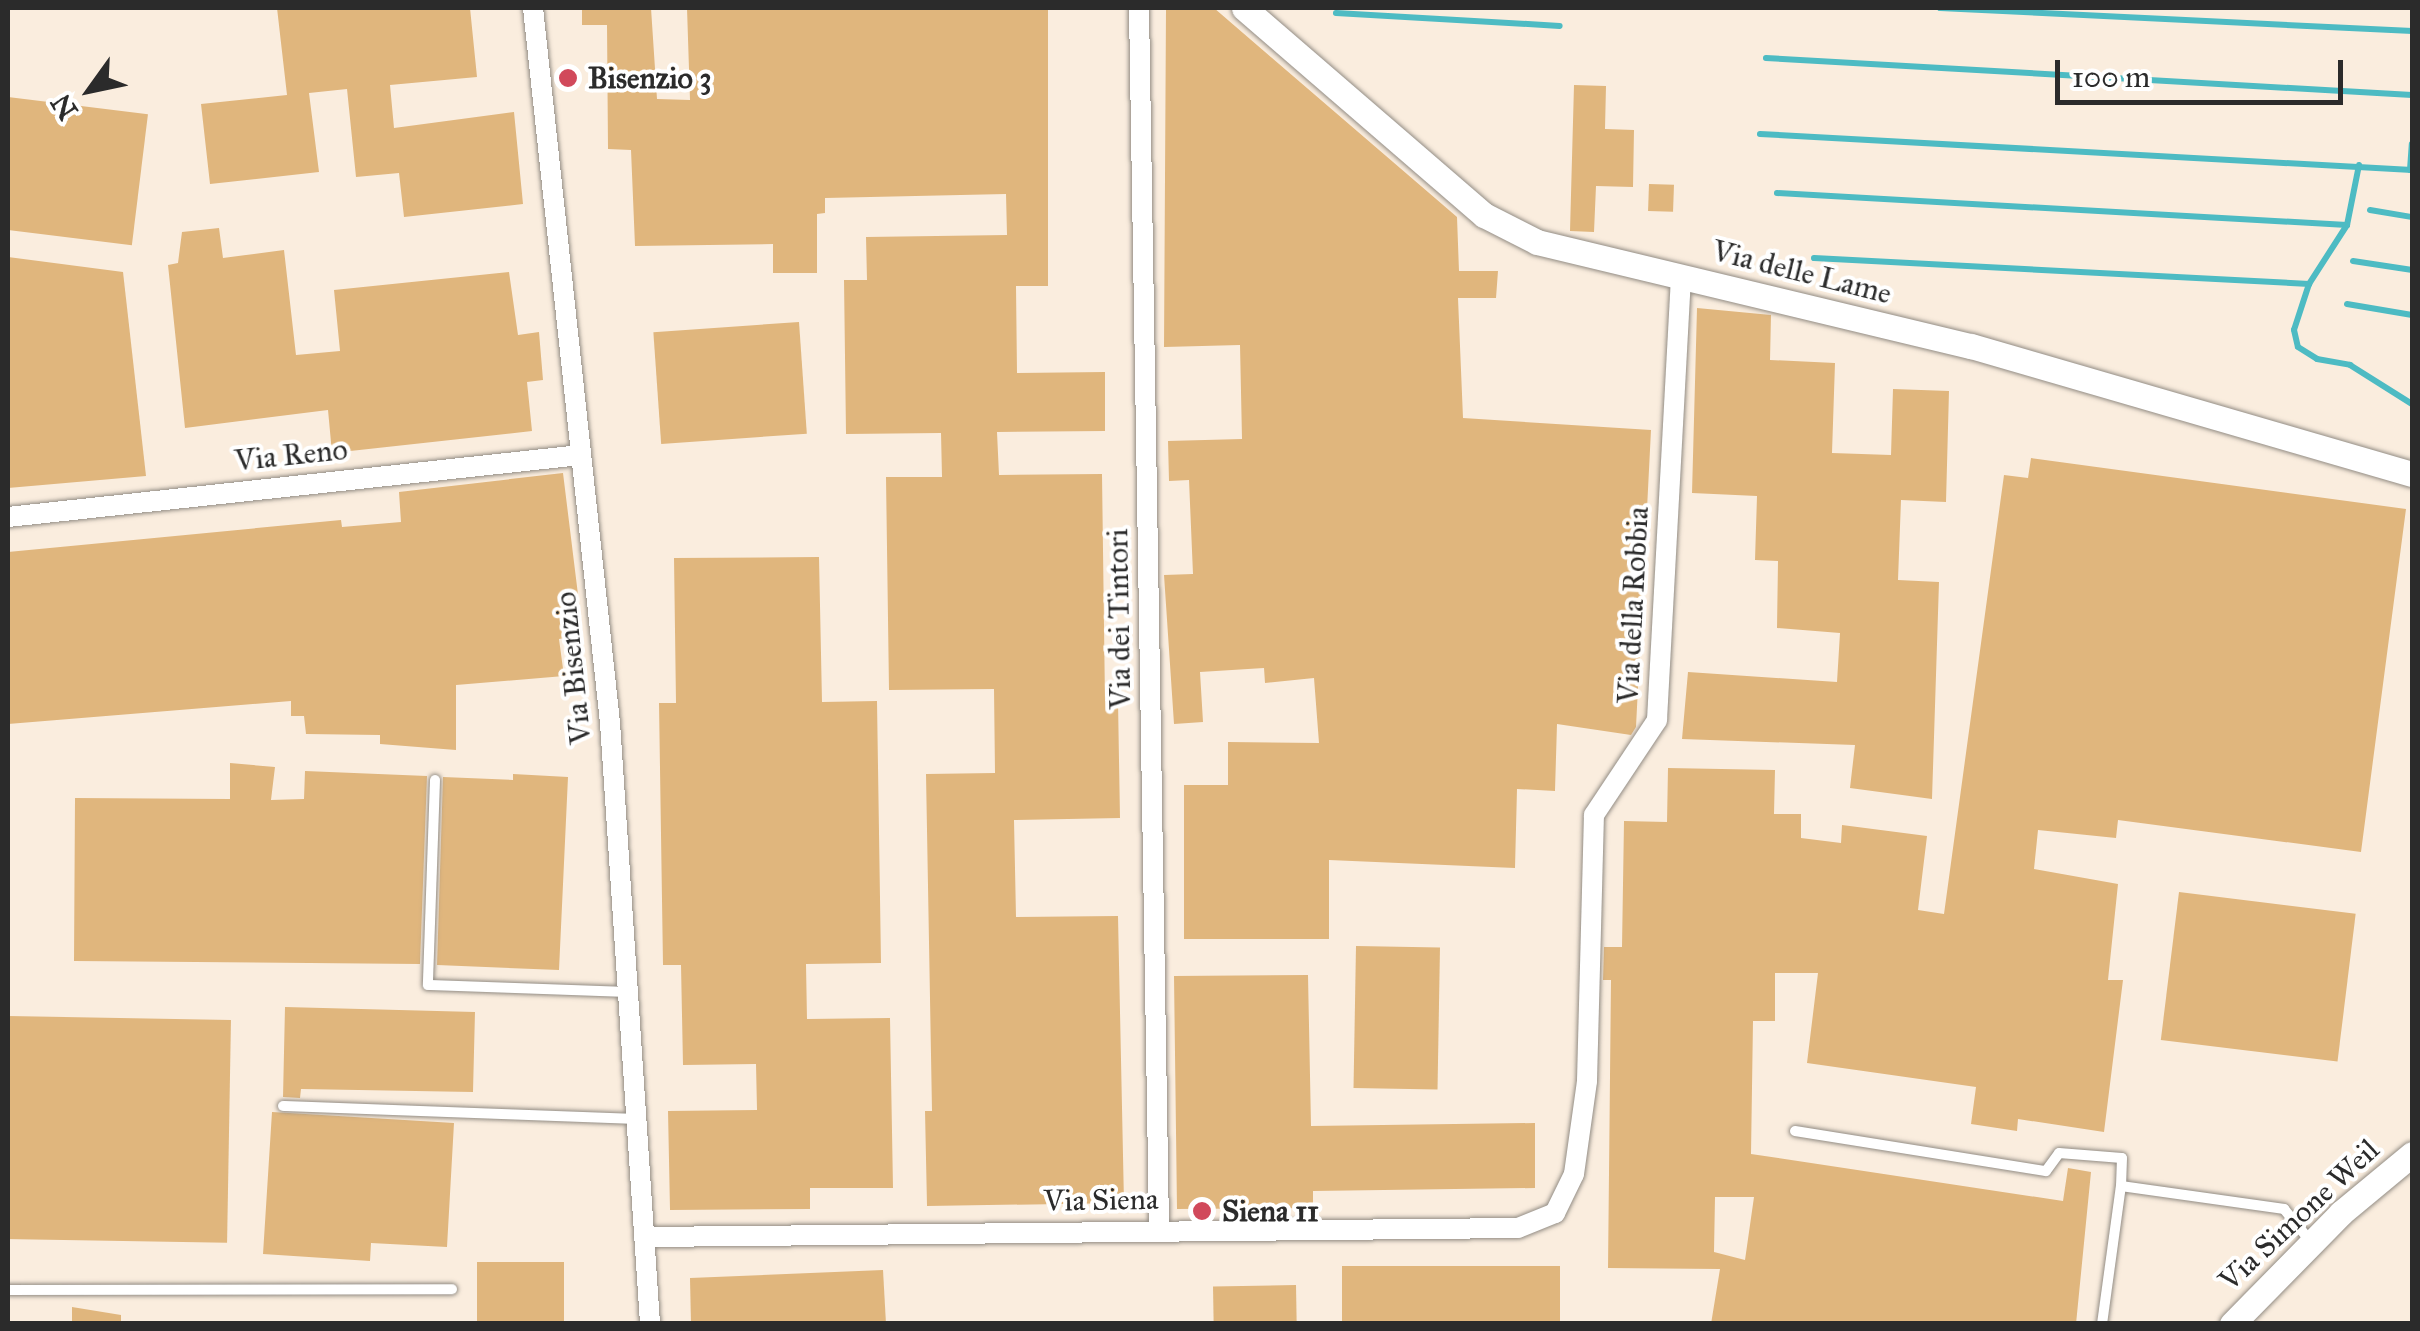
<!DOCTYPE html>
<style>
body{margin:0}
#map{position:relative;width:2420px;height:1331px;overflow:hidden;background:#faedde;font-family:"IM FELL Great Primer",serif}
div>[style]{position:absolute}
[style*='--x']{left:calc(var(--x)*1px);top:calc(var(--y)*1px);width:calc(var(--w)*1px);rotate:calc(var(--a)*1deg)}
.stream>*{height:6px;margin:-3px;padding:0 3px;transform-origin:3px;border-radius:3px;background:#4dbbc3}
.building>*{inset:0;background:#e0b67d;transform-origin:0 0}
.roads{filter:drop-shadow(0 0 2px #928c84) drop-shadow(0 0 2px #928c84)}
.service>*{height:10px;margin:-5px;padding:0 5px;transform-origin:5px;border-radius:5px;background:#fff}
.minor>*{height:20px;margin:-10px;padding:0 10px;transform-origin:10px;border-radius:10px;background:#fff}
.tertiary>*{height:25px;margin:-12.5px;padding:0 12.5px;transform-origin:12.5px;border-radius:12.5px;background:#fff}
.dots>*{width:28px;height:28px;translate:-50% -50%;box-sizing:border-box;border:5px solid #fff;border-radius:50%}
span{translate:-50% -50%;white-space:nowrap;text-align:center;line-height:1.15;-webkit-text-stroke:8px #fff;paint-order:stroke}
.poi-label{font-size:30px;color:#2b2b2b;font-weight:700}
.left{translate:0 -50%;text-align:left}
.street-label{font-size:30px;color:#2b2b2b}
.frame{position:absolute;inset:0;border:10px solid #2b2b2b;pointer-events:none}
.north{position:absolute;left:40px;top:40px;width:100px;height:100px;-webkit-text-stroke:8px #fff;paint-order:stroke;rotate:237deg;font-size:28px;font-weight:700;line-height:40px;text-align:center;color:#2b2b2b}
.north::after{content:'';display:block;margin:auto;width:35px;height:45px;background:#2b2b2b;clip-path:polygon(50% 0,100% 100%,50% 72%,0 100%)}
.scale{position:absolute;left:2055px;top:60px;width:288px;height:45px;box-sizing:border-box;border:5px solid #2b2b2b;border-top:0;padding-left:12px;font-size:30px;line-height:35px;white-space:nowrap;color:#2b2b2b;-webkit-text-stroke:8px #fff;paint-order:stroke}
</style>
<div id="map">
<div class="stream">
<i style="--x:1940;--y:8;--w:473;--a:2.8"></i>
<i style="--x:1336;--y:13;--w:224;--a:3.3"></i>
<i style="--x:1766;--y:58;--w:647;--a:3.28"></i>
<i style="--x:1760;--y:134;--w:653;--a:3.16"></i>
<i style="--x:2359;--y:165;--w:61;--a:101.3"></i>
<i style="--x:2347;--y:225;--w:70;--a:122.8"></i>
<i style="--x:2309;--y:284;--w:48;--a:108.1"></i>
<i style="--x:2294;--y:330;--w:17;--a:77"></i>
<i style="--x:2298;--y:347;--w:22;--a:32"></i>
<i style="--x:2317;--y:359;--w:34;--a:10"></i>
<i style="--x:2350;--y:365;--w:73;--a:32.2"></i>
<i style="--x:2410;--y:170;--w:26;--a:-86"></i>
<i style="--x:1777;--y:193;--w:571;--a:3.21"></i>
<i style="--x:2370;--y:210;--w:43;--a:9.5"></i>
<i style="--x:1814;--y:258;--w:496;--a:3"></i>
<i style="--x:2353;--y:261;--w:60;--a:8.7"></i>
<i style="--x:2347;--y:304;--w:66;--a:9.6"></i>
</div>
<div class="building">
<i style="clip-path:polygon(277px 8px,470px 8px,477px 77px,390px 85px,394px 128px,514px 112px,523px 204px,404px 217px,399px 173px,356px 177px,347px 89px,309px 93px,319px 172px,210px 184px,201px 104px,287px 95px)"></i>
<i style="clip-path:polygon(582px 8px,651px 8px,657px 99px,690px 100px,687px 8px,1048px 8px,1048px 286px,1016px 286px,1017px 373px,1105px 372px,1105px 431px,997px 432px,999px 475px,1102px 474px,1105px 701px,1118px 701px,1120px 818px,1014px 820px,1016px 917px,1118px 916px,1124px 1203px,927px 1206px,925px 1111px,932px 1111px,926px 774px,995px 773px,994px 689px,889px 690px,886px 477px,942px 477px,941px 433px,846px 434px,844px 280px,867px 280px,866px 237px,1007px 235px,1006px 194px,825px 198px,825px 213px,817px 214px,817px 273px,773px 273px,773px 244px,635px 246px,631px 150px,608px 149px,607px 25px,582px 25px)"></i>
<i style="clip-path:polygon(1166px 8px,1214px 8px,1457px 217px,1459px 271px,1498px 271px,1496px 298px,1458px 298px,1463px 418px,1651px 430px,1636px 727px,1631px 735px,1557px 724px,1555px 791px,1517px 789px,1515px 868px,1329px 860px,1329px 939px,1184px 939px,1184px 785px,1228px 785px,1228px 742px,1319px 743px,1314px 678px,1265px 683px,1264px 668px,1200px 672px,1203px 722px,1174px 724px,1164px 575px,1193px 574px,1189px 480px,1169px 481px,1168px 441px,1242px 439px,1240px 345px,1164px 347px)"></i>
<i style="clip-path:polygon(1574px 85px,1606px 86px,1605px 129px,1634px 130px,1633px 187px,1596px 186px,1594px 232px,1570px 231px)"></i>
<i style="left:8px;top:97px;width:141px;height:132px;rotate:7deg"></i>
<i style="left:1649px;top:184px;width:25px;height:27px;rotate:2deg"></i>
<i style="clip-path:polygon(219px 228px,223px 258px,284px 250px,296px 355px,340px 351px,334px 290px,509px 272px,518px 335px,539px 332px,543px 380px,527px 382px,532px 431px,332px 453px,328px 410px,185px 428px,168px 265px,178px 263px,182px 232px)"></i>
<i style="clip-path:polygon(8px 257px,123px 272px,146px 476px,8px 488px)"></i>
<i style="clip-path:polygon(1697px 308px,1771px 315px,1770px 360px,1835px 363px,1832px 453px,1891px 455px,1893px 389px,1949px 391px,1946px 502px,1901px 500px,1898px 580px,1939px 582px,1932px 799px,1850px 788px,1855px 745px,1682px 739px,1688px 672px,1837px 682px,1840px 633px,1777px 628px,1778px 561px,1755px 560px,1757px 496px,1692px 493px)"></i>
<i style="left:799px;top:322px;width:112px;height:146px;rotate:86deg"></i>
<i style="clip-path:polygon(evenodd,2031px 458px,2406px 509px,2361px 852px,2118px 820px,2116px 838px,2038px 830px,2034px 869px,2118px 884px,2108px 980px,2123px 980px,2104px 1132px,2018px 1119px,2017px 1131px,1971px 1124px,1976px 1087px,1807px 1063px,1818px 973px,1775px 973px,1775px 1021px,1753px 1021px,1751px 1154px,2063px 1201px,2068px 1168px,2091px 1172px,2076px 1324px,1711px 1324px,1720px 1269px,1608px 1268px,1611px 980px,1603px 980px,1604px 947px,1622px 947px,1624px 821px,1667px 822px,1668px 768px,1775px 770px,1774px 814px,1801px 814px,1801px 838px,1841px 843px,1842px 825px,1927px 836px,1918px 910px,1944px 914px,2004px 475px,2028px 478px,2031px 458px,1715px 1197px,1754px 1197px,1745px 1260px,1714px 1252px,1715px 1197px)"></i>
<i style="clip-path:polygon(563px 473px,583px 635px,559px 639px,564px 676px,456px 685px,456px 750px,380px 744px,380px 735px,306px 734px,304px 716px,291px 716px,291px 701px,8px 724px,8px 552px,341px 520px,342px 527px,401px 522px,399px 492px)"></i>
<i style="clip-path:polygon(819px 557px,822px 702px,877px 701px,881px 963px,806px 964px,807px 1019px,890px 1018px,893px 1188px,810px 1188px,810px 1209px,670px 1210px,668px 1111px,757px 1110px,756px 1064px,683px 1065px,681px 965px,663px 965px,659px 703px,676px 703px,674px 558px)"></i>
<i style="clip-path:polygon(230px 763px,275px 767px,271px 800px,304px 799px,305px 771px,427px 776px,420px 964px,74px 961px,75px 798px,230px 799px)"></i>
<i style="clip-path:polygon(513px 774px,568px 777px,559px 970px,437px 965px,443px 777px,513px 780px)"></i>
<i style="left:2179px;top:892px;width:178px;height:149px;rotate:7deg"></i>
<i style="left:1356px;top:946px;width:84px;height:142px;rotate:1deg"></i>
<i style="clip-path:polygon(1308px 975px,1311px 1126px,1535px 1123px,1535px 1188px,1313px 1191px,1313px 1208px,1177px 1209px,1174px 976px)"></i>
<i style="clip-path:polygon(285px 1007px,475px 1012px,473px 1092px,301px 1089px,300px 1098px,283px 1097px)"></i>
<i style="left:8px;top:1016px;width:223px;height:223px;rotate:1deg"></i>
<i style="clip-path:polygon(272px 1112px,454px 1123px,447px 1247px,371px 1243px,370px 1261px,263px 1254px)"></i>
<i style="left:477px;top:1262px;width:87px;height:62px"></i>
<i style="left:1342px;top:1266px;width:218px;height:58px"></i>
<i style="clip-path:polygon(883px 1270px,886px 1324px,691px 1324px,690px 1278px)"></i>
<i style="left:1296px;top:1285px;width:39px;height:83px;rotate:89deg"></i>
<i style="clip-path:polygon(72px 1307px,121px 1315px,121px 1324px,72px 1324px)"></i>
</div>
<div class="roads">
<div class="service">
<i style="--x:435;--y:780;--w:205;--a:92"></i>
<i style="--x:428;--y:985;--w:202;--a:2"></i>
<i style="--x:283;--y:1106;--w:356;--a:2.1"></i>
<i style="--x:1795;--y:1131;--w:254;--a:9.1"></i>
<i style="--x:2046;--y:1171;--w:22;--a:-54"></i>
<i style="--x:2059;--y:1153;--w:63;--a:4.5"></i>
<i style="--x:2122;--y:1158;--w:28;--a:92"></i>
<i style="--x:2121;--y:1186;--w:165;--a:8"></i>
<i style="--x:2284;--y:1209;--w:43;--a:50.7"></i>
<i style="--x:8;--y:1290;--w:444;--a:-0.1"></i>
<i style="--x:2102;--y:1324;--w:139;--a:-82.2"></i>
</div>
<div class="minor">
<i style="--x:533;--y:8;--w:719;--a:83.85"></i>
<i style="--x:610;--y:723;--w:602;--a:86.19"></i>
<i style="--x:1139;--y:8;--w:1221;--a:89.06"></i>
<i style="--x:8;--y:517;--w:576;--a:-6.18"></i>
<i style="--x:646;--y:1237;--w:872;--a:-0.59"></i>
<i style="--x:1518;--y:1228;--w:40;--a:-22"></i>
<i style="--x:1555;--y:1213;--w:43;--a:-64"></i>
<i style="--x:1574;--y:1174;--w:94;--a:-82"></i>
<i style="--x:1587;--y:1081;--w:266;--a:-88.5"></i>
<i style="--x:1594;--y:815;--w:114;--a:-56.4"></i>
<i style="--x:1657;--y:720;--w:445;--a:-86.9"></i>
</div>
<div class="tertiary">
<i style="--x:1244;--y:8;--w:317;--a:40.8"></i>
<i style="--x:1484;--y:215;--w:59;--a:27"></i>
<i style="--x:1537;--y:242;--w:446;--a:13.5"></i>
<i style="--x:1971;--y:346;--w:459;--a:16.2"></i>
<i style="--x:2232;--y:1324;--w:156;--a:-45.5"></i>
<i style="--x:2341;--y:1213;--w:92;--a:-39.7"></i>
</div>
</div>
<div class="dots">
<i style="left:568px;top:78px;background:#d1495b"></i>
<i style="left:1202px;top:1211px;background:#d1495b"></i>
</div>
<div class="poi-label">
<span class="left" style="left:588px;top:78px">Bisenzio 3</span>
<span class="left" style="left:1222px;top:1211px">Siena 11</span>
</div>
<div class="street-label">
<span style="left:1802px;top:272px;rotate:14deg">Via delle Lame</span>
<span style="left:291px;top:455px;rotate:-6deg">Via Reno</span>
<span style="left:1633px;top:605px;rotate:-87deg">Via della Robbia</span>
<span style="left:1119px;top:619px;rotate:-91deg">Via dei Tintori</span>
<span style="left:573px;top:668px;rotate:-96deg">Via Bisenzio</span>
<span style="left:1101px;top:1200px;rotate:-1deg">Via Siena</span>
<span style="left:2299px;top:1215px;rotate:-43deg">Via Simone Weil</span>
</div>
<div class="frame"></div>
<div class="north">N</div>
<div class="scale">100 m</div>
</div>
